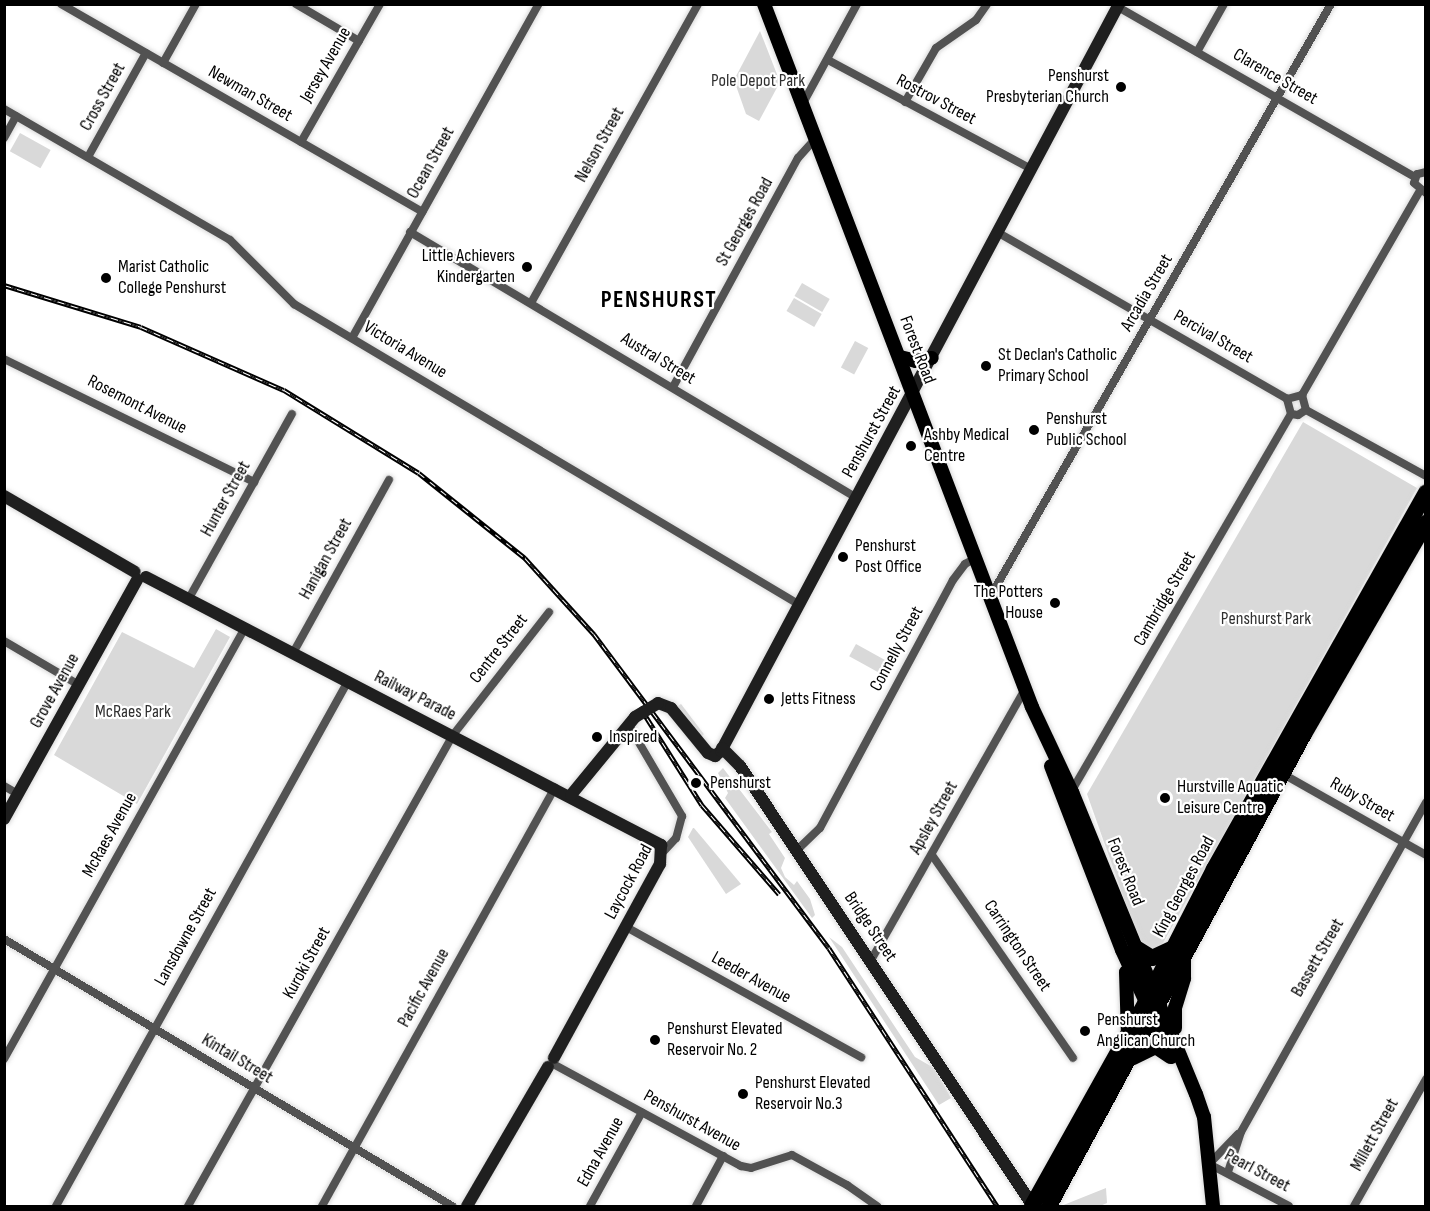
<!DOCTYPE html>
<style>
body{margin:0}
#map{position:relative;width:1430px;height:1211px;overflow:hidden;background:#fff;font-family:"Sofia Sans Condensed",sans-serif}
div>[style]{position:absolute}
[style*='--x']{left:calc(var(--x)*1px);top:calc(var(--y)*1px);width:calc(var(--w)*1px);rotate:calc(var(--a)*1deg)}
.green>*{inset:0;background:#d9d9d9;transform-origin:0 0}
.roads{filter:drop-shadow(0 0 2px #dbdbdb) drop-shadow(0 0 2px #dbdbdb)}
.street>*{height:8px;margin:-4px;padding:0 4px;transform-origin:4px;border-radius:4px;background:#525252}
.secondary>*{height:12px;margin:-6px;padding:0 6px;transform-origin:6px;border-radius:6px;background:#1f1f1f}
.primary>*{height:14px;margin:-7px;padding:0 7px;transform-origin:7px;border-radius:7px;background:#000}
.highway>*{height:16px;margin:-8px;padding:0 8px;transform-origin:8px;border-radius:8px;background:#000}
.rail>*{height:4.5px;margin-top:-2.25px;transform-origin:0;background:repeating-linear-gradient(90deg,#fff 0 7px,#000 0 14px);box-sizing:border-box;border-block:2px solid #000}
.secondary-bridge>*{height:12px;margin:-6px;padding:0 6px;transform-origin:6px;border-radius:6px;background:#1f1f1f}
.dots>*{width:16px;height:16px;translate:-50% -50%;box-sizing:border-box;border:3px solid #fff;border-radius:50%}
span{translate:-50% -50%;white-space:nowrap;text-align:center;line-height:1.15;-webkit-text-stroke:4.5px #fff;paint-order:stroke}
.street-label{font-size:18px;color:#000}
.poi-label{font-size:18px;color:#000}
.right{translate:-100% -50%;text-align:right}
.left{translate:0 -50%;text-align:left}
.park-label{font-size:18px;color:#303030}
.district-label{font-size:24px;color:#000;font-weight:700;letter-spacing:1.5px}
.frame{position:absolute;inset:0;border:6px solid #000;pointer-events:none}
</style>
<div id="map">
<div class="green">
<i style="clip-path:polygon(760px 31px,780px 82px,759px 121px,746px 114px,734px 80px)"></i>
<i style="left:20px;top:133px;width:35px;height:21px;rotate:29deg"></i>
<i style="left:802px;top:283px;width:32px;height:15px;rotate:30deg"></i>
<i style="left:794px;top:298px;width:32px;height:15px;rotate:30deg"></i>
<i style="left:855px;top:341px;width:15px;height:30px;rotate:28deg"></i>
<i style="clip-path:polygon(1303px 422px,1417px 488px,1163px 943px,1153px 950px,1142px 943px,1133px 924px,1087px 794px)"></i>
<i style="clip-path:polygon(216px 629px,230px 637px,137px 804px,54px 755px,122px 632px,194px 668px)"></i>
<i style="left:856px;top:644px;width:45px;height:14px;rotate:29deg"></i>
<i style="left:681px;top:704px;width:38px;height:4px;rotate:53deg"></i>
<i style="clip-path:polygon(723px 768px,772px 832px,769px 834px,785px 858px,781px 868px,785px 877px,794px 885px,797px 881px,810px 899px,815px 915px,812px 918px,725px 798px,728px 793px,718px 773px)"></i>
<i style="clip-path:polygon(693px 828px,694px 828px,741px 884px,726px 894px,688px 837px)"></i>
<i style="clip-path:polygon(829px 937px,842px 947px,915px 1057px,934px 1068px,951px 1098px,939px 1105px)"></i>
<i style="clip-path:polygon(1106px 1188px,1107px 1203px,1100px 1206px,1061px 1206px)"></i>
</div>
<div class="roads">
<div class="street">
<i style="--x:61;--y:4;--w:417;--a:29.9"></i>
<i style="--x:296;--y:4;--w:73;--a:30.4"></i>
<i style="--x:1118;--y:7;--w:342;--a:29.8"></i>
<i style="--x:1197;--y:52;--w:55;--a:-60.6"></i>
<i style="--x:828;--y:60;--w:228;--a:28.2"></i>
<i style="--x:163;--y:63;--w:68;--a:-60.8"></i>
<i style="--x:905;--y:102;--w:62;--a:-60.1"></i>
<i style="--x:936;--y:48;--w:49;--a:-35"></i>
<i style="--x:976;--y:20;--w:19;--a:-55"></i>
<i style="--x:802;--y:105;--w:115;--a:-61.4"></i>
<i style="--x:4;--y:109;--w:261;--a:30.1"></i>
<i style="--x:230;--y:240;--w:91;--a:45"></i>
<i style="--x:294;--y:304;--w:589;--a:30.75"></i>
<i style="--x:4;--y:138;--w:25;--a:-61"></i>
<i style="--x:301;--y:142;--w:159;--a:-60.2"></i>
<i style="--x:88;--y:157;--w:119;--a:-60.9"></i>
<i style="--x:1426;--y:172;--w:9;--a:167"></i>
<i style="--x:1417;--y:174;--w:9;--a:108"></i>
<i style="--x:1414;--y:183;--w:16;--a:40"></i>
<i style="--x:410;--y:232;--w:520;--a:30.76"></i>
<i style="--x:997;--y:232;--w:335;--a:29.9"></i>
<i style="--x:531;--y:303;--w:342;--a:-60.8"></i>
<i style="--x:352;--y:338;--w:383;--a:-60.8"></i>
<i style="--x:4;--y:359;--w:279;--a:26.2"></i>
<i style="--x:673;--y:387;--w:261;--a:-61.4"></i>
<i style="--x:798;--y:158;--w:25;--a:-48"></i>
<i style="--x:1302;--y:395;--w:234;--a:-60"></i>
<i style="--x:1306;--y:410;--w:137;--a:28.8"></i>
<i style="--x:1291;--y:414;--w:7;--a:8"></i>
<i style="--x:1298;--y:415;--w:9;--a:-32"></i>
<i style="--x:1306;--y:410;--w:16;--a:-105"></i>
<i style="--x:1291;--y:414;--w:16;--a:-105"></i>
<i style="--x:1287;--y:399;--w:16;--a:-15"></i>
<i style="--x:990;--y:597;--w:684;--a:-60.1"></i>
<i style="--x:188;--y:600;--w:213;--a:-60.8"></i>
<i style="--x:4;--y:641;--w:87;--a:30.4"></i>
<i style="--x:293;--y:653;--w:198;--a:-61"></i>
<i style="--x:628;--y:724;--w:107;--a:59.6"></i>
<i style="--x:682;--y:816;--w:23;--a:105"></i>
<i style="--x:676;--y:838;--w:18;--a:133"></i>
<i style="--x:1283;--y:774;--w:164;--a:29.5"></i>
<i style="--x:4;--y:786;--w:16;--a:30"></i>
<i style="--x:1071;--y:792;--w:437;--a:-59.8"></i>
<i style="--x:796;--y:851;--w:33;--a:-44"></i>
<i style="--x:820;--y:828;--w:281;--a:-61.8"></i>
<i style="--x:953;--y:580;--w:20;--a:-53"></i>
<i style="--x:965;--y:564;--w:13;--a:-29"></i>
<i style="--x:932;--y:855;--w:247;--a:55.2"></i>
<i style="--x:626;--y:927;--w:269;--a:29"></i>
<i style="--x:4;--y:939;--w:522;--a:30.79"></i>
<i style="--x:870;--y:962;--w:314;--a:-60.4"></i>
<i style="--x:4;--y:1059;--w:492;--a:-60.8"></i>
<i style="--x:555;--y:1065;--w:212;--a:28.5"></i>
<i style="--x:741;--y:1166;--w:10;--a:11"></i>
<i style="--x:751;--y:1168;--w:43;--a:-17.6"></i>
<i style="--x:792;--y:1155;--w:63;--a:28.6"></i>
<i style="--x:847;--y:1185;--w:37;--a:35"></i>
<i style="--x:1238;--y:1134;--w:42;--a:134"></i>
<i style="--x:1209;--y:1164;--w:90;--a:27.7"></i>
<i style="--x:1228;--y:1172;--w:42;--a:-72"></i>
<i style="--x:1241;--y:1132;--w:378;--a:-60.7"></i>
<i style="--x:56;--y:1206;--w:599;--a:-60.91"></i>
<i style="--x:188;--y:1206;--w:540;--a:-60.64"></i>
<i style="--x:453;--y:735;--w:156;--a:-52"></i>
<i style="--x:322;--y:1206;--w:479;--a:-60.9"></i>
<i style="--x:590;--y:1206;--w:107;--a:-61"></i>
<i style="--x:696;--y:1206;--w:57;--a:-61.6"></i>
<i style="--x:1354;--y:1206;--w:146;--a:-60.4"></i>
</div>
<div class="secondary">
<i style="--x:4;--y:496;--w:151;--a:30.1"></i>
<i style="--x:146;--y:577;--w:581;--a:27.49"></i>
<i style="--x:661;--y:845;--w:19;--a:93"></i>
<i style="--x:660;--y:864;--w:221;--a:118.7"></i>
<i style="--x:658;--y:703;--w:14;--a:21"></i>
<i style="--x:671;--y:708;--w:58;--a:50.6"></i>
<i style="--x:708;--y:753;--w:8;--a:23"></i>
<i style="--x:715;--y:756;--w:8;--a:-40"></i>
<i style="--x:721;--y:751;--w:846;--a:-61.95"></i>
<i style="--x:722;--y:748;--w:25;--a:45"></i>
<i style="--x:740;--y:766;--w:529;--a:56.34"></i>
<i style="--x:571;--y:795;--w:101;--a:-50.6"></i>
<i style="--x:4;--y:819;--w:274;--a:-60.9"></i>
<i style="--x:467;--y:1206;--w:161;--a:-59.8"></i>
</div>
<div class="primary">
<i style="--x:764;--y:4;--w:752;--a:69.13"></i>
<i style="--x:1032;--y:707;--w:94;--a:64.8"></i>
<i style="--x:1072;--y:792;--w:326;--a:67.7"></i>
<i style="--x:1196;--y:1094;--w:24;--a:71"></i>
<i style="--x:1204;--y:1117;--w:89;--a:84.2"></i>
<i style="--x:900;--y:357;--w:16;--a:14"></i>
<i style="--x:916;--y:361;--w:16;--a:-11"></i>
<i style="--x:1051;--y:766;--w:197;--a:68.9"></i>
<i style="--x:1122;--y:950;--w:117;--a:65.2"></i>
<i style="--x:1126;--y:972;--w:64;--a:88.2"></i>
<i style="--x:1175;--y:1028;--w:20;--a:-90"></i>
<i style="--x:1175;--y:1008;--w:31;--a:-73"></i>
<i style="--x:1184;--y:978;--w:19;--a:-90"></i>
</div>
<div class="highway">
<i style="--x:1136;--y:948;--w:19;--a:32"></i>
<i style="--x:1152;--y:958;--w:23;--a:-25"></i>
<i style="--x:1133;--y:1057;--w:25;--a:-26"></i>
<i style="--x:1156;--y:1046;--w:18;--a:34"></i>
<i style="--x:1032;--y:1206;--w:231;--a:-60.8"></i>
<i style="--x:1145;--y:1004;--w:152;--a:-62.9"></i>
<i style="--x:1214;--y:869;--w:432;--a:-60.6"></i>
<i style="--x:1049;--y:1206;--w:536;--a:-61.62"></i>
<i style="--x:1304;--y:734;--w:244;--a:-60"></i>
</div>
</div>
<div class="rail">
<i style="--x:4;--y:285;--w:143;--a:17"></i>
<i style="--x:141;--y:327;--w:156;--a:23.8"></i>
<i style="--x:284;--y:390;--w:158;--a:31.6"></i>
<i style="--x:419;--y:473;--w:136;--a:38.7"></i>
<i style="--x:525;--y:558;--w:103;--a:47.8"></i>
<i style="--x:594;--y:634;--w:392;--a:53.2"></i>
<i style="--x:829;--y:948;--w:308;--a:56.9"></i>
<i style="--x:640;--y:707;--w:116;--a:57.7"></i>
<i style="--x:702;--y:805;--w:118;--a:49.1"></i>
</div>
<div class="secondary-bridge">
<i style="--x:635;--y:717;--w:27;--a:-31"></i>
</div>
<div class="dots">
<i style="left:1121px;top:87px;background:#000"></i>
<i style="left:527px;top:267px;background:#000"></i>
<i style="left:106px;top:278px;background:#000"></i>
<i style="left:986px;top:366px;background:#000"></i>
<i style="left:1034px;top:430px;background:#000"></i>
<i style="left:911px;top:446px;background:#000"></i>
<i style="left:843px;top:557px;background:#000"></i>
<i style="left:1055px;top:603px;background:#000"></i>
<i style="left:769px;top:699px;background:#000"></i>
<i style="left:597px;top:737px;background:#000"></i>
<i style="left:696px;top:783px;background:#000"></i>
<i style="left:1165px;top:798px;background:#000"></i>
<i style="left:1085px;top:1031px;background:#000"></i>
<i style="left:655px;top:1040px;background:#000"></i>
<i style="left:743px;top:1094px;background:#000"></i>
</div>
<div class="street-label">
<span style="left:326px;top:65px;rotate:-60deg">Jersey Avenue</span>
<span style="left:1275px;top:77px;rotate:30deg">Clarence Street</span>
<span style="left:250px;top:94px;rotate:30deg">Newman Street</span>
<span style="left:103px;top:97px;rotate:-61deg">Cross Street</span>
<span style="left:936px;top:100px;rotate:28deg">Rostrov Street</span>
<span style="left:600px;top:145px;rotate:-61deg">Nelson Street</span>
<span style="left:431px;top:163px;rotate:-61deg">Ocean Street</span>
<span style="left:745px;top:222px;rotate:-61deg">St Georges Road</span>
<span style="left:1147px;top:293px;rotate:-60deg">Arcadia Street</span>
<span style="left:1213px;top:337px;rotate:30deg">Percival Street</span>
<span style="left:405px;top:350px;rotate:31deg">Victoria Avenue</span>
<span style="left:917px;top:350px;rotate:69deg">Forest Road</span>
<span style="left:658px;top:359px;rotate:31deg">Austral Street</span>
<span style="left:137px;top:405px;rotate:27deg">Rosemont Avenue</span>
<span style="left:872px;top:432px;rotate:-61deg">Penshurst Street</span>
<span style="left:226px;top:499px;rotate:-61deg">Hunter Street</span>
<span style="left:326px;top:559px;rotate:-61deg">Hanigan Street</span>
<span style="left:1165px;top:599px;rotate:-60deg">Cambridge Street</span>
<span style="left:499px;top:649px;rotate:-52deg">Centre Street</span>
<span style="left:897px;top:649px;rotate:-62deg">Connelly Street</span>
<span style="left:55px;top:691px;rotate:-61deg">Grove Avenue</span>
<span style="left:415px;top:696px;rotate:27deg">Railway Parade</span>
<span style="left:1362px;top:800px;rotate:30deg">Ruby Street</span>
<span style="left:934px;top:818px;rotate:-61deg">Apsley Street</span>
<span style="left:110px;top:835px;rotate:-61deg">McRaes Avenue</span>
<span style="left:1125px;top:872px;rotate:68deg">Forest Road</span>
<span style="left:629px;top:882px;rotate:-62deg">Laycock Road</span>
<span style="left:1184px;top:887px;rotate:-62deg">King Georges Road</span>
<span style="left:870px;top:927px;rotate:56deg">Bridge Street</span>
<span style="left:186px;top:937px;rotate:-61deg">Lansdowne Street</span>
<span style="left:1017px;top:946px;rotate:56deg">Carrington Street</span>
<span style="left:1318px;top:958px;rotate:-60deg">Bassett Street</span>
<span style="left:307px;top:963px;rotate:-61deg">Kuroki Street</span>
<span style="left:751px;top:978px;rotate:29deg">Leeder Avenue</span>
<span style="left:424px;top:988px;rotate:-61deg">Pacific Avenue</span>
<span style="left:237px;top:1059px;rotate:31deg">Kintail Street</span>
<span style="left:692px;top:1121px;rotate:29deg">Penshurst Avenue</span>
<span style="left:1375px;top:1135px;rotate:-61deg">Millett Street</span>
<span style="left:601px;top:1152px;rotate:-61deg">Edna Avenue</span>
<span style="left:1257px;top:1171px;rotate:28deg">Pearl Street</span>
</div>
<div class="poi-label">
<span class="right" style="left:1109px;top:87px">Penshurst<br>Presbyterian Church</span>
<span class="right" style="left:515px;top:267px">Little Achievers<br>Kindergarten</span>
<span class="left" style="left:118px;top:278px">Marist Catholic<br>College Penshurst</span>
<span class="left" style="left:998px;top:366px">St Declan's Catholic<br>Primary School</span>
<span class="left" style="left:1046px;top:430px">Penshurst<br>Public School</span>
<span class="left" style="left:924px;top:446px">Ashby Medical<br>Centre</span>
<span class="left" style="left:855px;top:557px">Penshurst<br>Post Office</span>
<span class="right" style="left:1043px;top:603px">The Potters<br>House</span>
<span class="left" style="left:781px;top:699px">Jetts Fitness</span>
<span class="left" style="left:609px;top:737px">Inspired</span>
<span class="left" style="left:710px;top:783px">Penshurst</span>
<span class="left" style="left:1177px;top:798px">Hurstville Aquatic<br>Leisure Centre</span>
<span class="left" style="left:1097px;top:1031px">Penshurst<br>Anglican Church</span>
<span class="left" style="left:667px;top:1040px">Penshurst Elevated<br>Reservoir No. 2</span>
<span class="left" style="left:755px;top:1094px">Penshurst Elevated<br>Reservoir No.3</span>
</div>
<div class="park-label">
<span style="left:758px;top:81px">Pole Depot Park</span>
<span style="left:1266px;top:619px">Penshurst Park</span>
<span style="left:133px;top:712px">McRaes Park</span>
</div>
<div class="district-label">
<span style="left:659px;top:300px">PENSHURST</span>
</div>
<div class="frame"></div>
</div>
